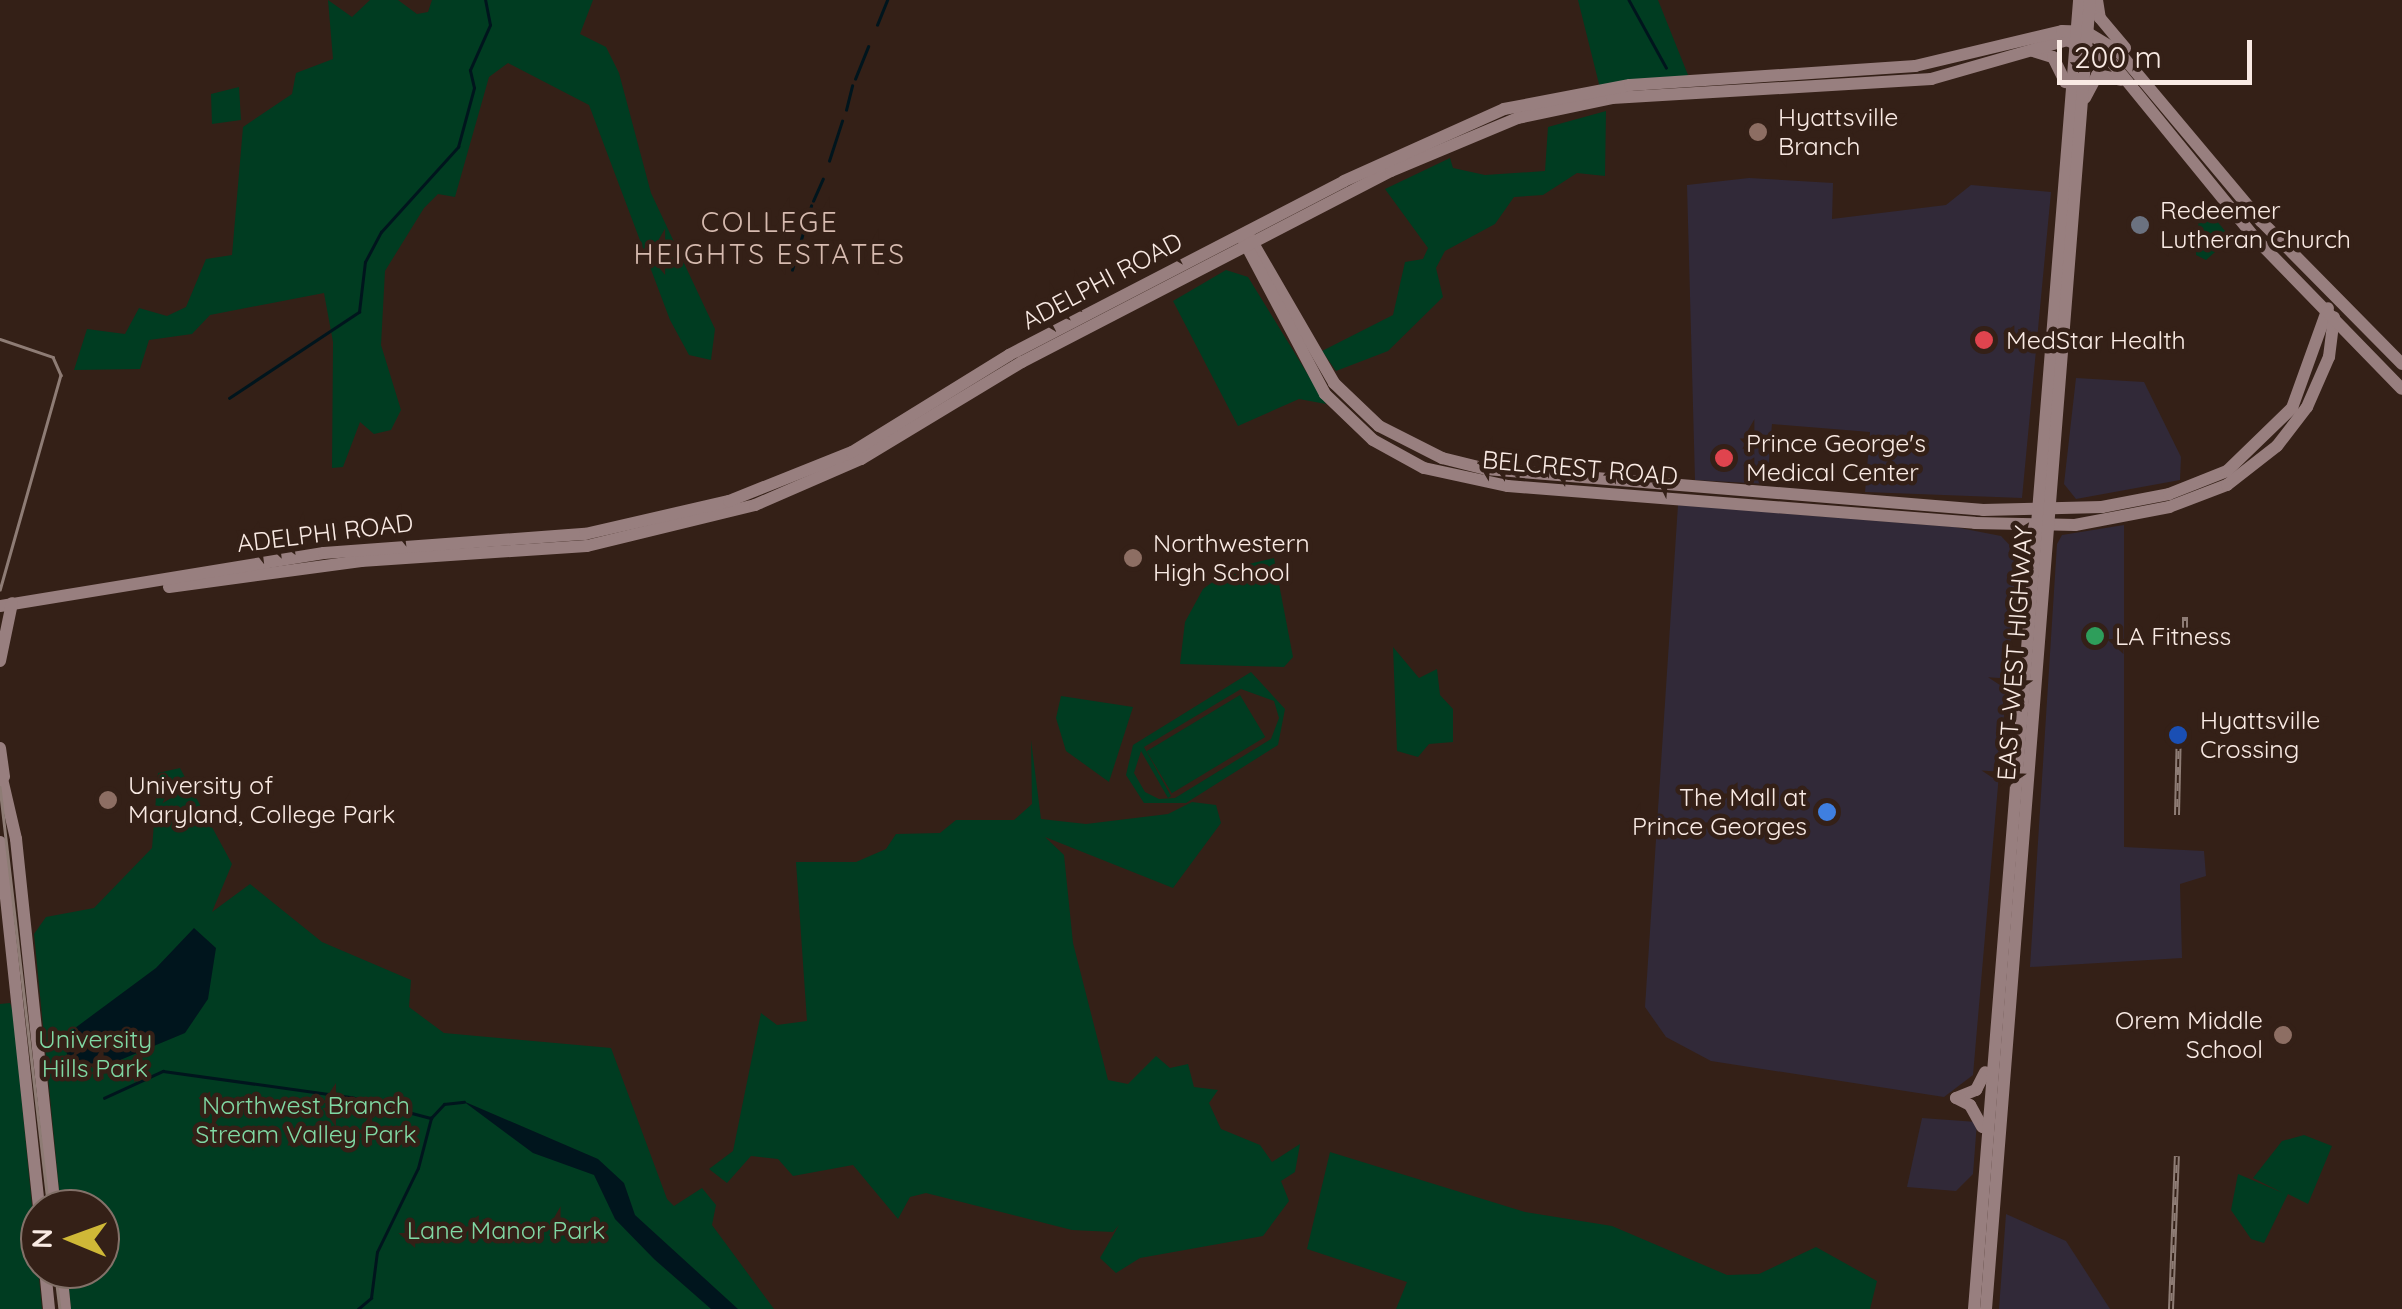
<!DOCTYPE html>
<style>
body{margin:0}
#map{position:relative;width:2402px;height:1309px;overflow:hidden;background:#342017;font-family:Quicksand,sans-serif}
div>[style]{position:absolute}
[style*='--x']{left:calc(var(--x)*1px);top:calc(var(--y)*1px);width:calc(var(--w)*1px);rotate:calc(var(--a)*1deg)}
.commercial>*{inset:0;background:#312938}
.green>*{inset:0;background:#003c21;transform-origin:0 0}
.water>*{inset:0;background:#00151d}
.stream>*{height:2.5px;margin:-1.25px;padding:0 1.25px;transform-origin:1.25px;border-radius:1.25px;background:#00151d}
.major>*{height:12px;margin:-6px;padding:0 6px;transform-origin:6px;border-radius:6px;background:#987f7f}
.tram>*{height:2.5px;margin:-1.25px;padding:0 1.25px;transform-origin:1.25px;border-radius:1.25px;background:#8e7c75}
.rail>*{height:6px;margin-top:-3px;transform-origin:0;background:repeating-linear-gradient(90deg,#342017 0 8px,#8e7c75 0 16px);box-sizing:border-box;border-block:2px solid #8e7c75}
.dots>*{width:28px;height:28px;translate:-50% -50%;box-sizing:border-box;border:5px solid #342017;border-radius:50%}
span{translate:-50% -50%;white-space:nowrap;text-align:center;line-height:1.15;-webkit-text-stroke:9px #342017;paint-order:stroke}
.poi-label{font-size:25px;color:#f9eae4}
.left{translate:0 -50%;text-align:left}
.right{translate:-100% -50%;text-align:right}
.street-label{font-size:25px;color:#f9eae4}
.park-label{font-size:25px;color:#80d9a4}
.neighbourhood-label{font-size:28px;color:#d6baaf;letter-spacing:2.5px}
.north{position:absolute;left:20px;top:1189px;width:100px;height:100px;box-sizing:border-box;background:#342017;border:2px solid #837169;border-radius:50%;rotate:271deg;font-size:28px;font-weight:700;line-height:40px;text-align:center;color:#f9eae4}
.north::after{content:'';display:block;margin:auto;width:35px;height:45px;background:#cfb837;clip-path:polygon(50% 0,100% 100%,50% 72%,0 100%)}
.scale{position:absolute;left:2057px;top:40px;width:195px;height:45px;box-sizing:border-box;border:5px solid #f9eae4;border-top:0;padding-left:12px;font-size:30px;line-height:35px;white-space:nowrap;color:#f9eae4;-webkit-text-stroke:8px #342017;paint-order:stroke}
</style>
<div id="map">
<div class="commercial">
<i style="clip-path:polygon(1749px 178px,1833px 183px,1832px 219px,1946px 205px,1971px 185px,2051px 192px,2022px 498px,1865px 492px,1870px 432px,1772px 424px,1767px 484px,1695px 480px,1687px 185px)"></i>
<i style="clip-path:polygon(2076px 378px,2144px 382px,2181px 457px,2180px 480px,2076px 499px,2064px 484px)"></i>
<i style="clip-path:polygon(1678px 505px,1955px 527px,2001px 536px,2018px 554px,1973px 1075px,1944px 1097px,1711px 1061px,1666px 1037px,1645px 1007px)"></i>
<i style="clip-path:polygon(2124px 525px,2124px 847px,2204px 851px,2206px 876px,2180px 884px,2182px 958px,2030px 967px,2057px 544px,2062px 535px)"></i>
<i style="clip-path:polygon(1922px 1118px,1977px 1122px,1973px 1174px,1956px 1191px,1907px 1187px)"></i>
<i style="clip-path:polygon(2006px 1214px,2066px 1241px,2110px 1309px,1999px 1309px)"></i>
</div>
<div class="green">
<i style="clip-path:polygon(328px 0,352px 17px,370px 0,398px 0,417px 14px,428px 12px,432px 0,593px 0,580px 34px,606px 47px,619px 73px,651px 193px,715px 329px,711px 360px,689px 355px,670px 320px,589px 105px,508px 63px,489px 77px,455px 197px,438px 194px,424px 208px,385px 271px,381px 345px,401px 410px,391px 430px,374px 434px,360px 422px,343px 467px,332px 468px,333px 342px,324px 293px,210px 315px,192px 334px,149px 340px,140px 369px,74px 370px,87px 329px,125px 334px,139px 308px,167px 316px,186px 307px,206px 259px,232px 255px,243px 127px,292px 94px,296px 73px,333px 59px)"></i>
<i style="clip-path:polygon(1578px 0,1658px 0,1690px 80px,1600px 88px)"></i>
<i style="clip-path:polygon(239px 87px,241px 120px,212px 124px,211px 94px)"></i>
<i style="clip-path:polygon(1606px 111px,1605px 176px,1577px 173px,1543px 195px,1514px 197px,1495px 224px,1445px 251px,1436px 268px,1443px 297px,1388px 351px,1336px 371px,1322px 351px,1393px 315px,1405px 262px,1423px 259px,1428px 248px,1385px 189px,1450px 158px,1453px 168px,1485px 175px,1545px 171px,1548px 127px)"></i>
<i style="clip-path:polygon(2200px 201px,2231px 238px,2206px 260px,2196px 255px)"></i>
<i style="clip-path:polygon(1226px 270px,1248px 277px,1326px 404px,1299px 399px,1238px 426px,1173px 301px)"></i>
<i style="clip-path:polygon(1274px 558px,1293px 657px,1284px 667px,1180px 664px,1185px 622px,1203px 589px,1232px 568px)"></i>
<i style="clip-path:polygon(1393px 647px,1419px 678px,1437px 669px,1440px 695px,1453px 709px,1453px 742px,1429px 744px,1418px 757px,1397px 751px)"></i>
<i style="clip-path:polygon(evenodd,1251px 672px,1285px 709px,1278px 745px,1186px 803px,1144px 803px,1126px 775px,1133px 745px,1251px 672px,1241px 689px,1274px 701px,1279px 718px,1271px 739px,1175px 798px,1159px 799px,1145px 792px,1134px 773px,1141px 751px,1168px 798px,1171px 796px,1144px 747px,1241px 689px)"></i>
<i style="left:1240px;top:695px;width:49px;height:109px;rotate:59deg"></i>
<i style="clip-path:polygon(1061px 696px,1133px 707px,1109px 782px,1066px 751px,1056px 718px)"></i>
<i style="clip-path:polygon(1031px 740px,1041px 819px,1086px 824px,1168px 814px,1192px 802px,1216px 805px,1221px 823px,1173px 888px,1045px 837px,1064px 855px,1073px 943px,1108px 1080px,1128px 1084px,1156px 1056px,1170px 1068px,1188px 1064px,1194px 1087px,1218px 1090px,1209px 1103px,1221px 1129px,1260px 1145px,1272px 1162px,1300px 1144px,1295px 1172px,1281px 1181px,1289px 1201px,1263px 1236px,1140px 1258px,1116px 1273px,1100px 1258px,1119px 1225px,1113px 1232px,1072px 1230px,926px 1193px,910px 1197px,898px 1219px,853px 1165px,793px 1176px,778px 1159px,751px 1156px,727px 1183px,709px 1169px,733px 1151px,761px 1013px,777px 1025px,807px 1021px,796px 862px,856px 862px,886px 849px,896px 834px,940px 833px,956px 820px,1014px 820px,1032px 804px)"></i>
<i style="clip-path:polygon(180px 768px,232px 864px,212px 912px,250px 884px,322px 942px,411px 980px,409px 1007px,444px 1033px,611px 1048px,667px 1199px,674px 1206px,702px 1188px,716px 1205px,712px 1225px,774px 1309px,71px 1309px,67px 1269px,100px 1269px,100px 1209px,61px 1209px,34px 934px,46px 917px,94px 908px,152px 848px,158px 773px)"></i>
<i style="clip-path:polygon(10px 1003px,13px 1011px,42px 1309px,0 1309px,0 1004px)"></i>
<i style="clip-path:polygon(2304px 1135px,2332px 1146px,2308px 1204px,2288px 1194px,2264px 1243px,2251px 1239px,2231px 1210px,2238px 1174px,2283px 1193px,2253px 1178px,2282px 1141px)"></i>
<i style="clip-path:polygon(1330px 1152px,1525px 1212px,1612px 1226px,1727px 1275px,1759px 1274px,1816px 1247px,1877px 1281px,1870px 1309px,1396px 1309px,1407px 1282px,1307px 1249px)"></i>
</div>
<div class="water">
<i style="clip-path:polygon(194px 928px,216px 948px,208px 999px,185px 1033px,113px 1063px,71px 1070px,65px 1046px,71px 1031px,156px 968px)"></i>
<i style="clip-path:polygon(463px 1101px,598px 1159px,624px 1183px,635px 1215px,738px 1309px,711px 1309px,654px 1259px,615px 1219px,594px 1175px,533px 1153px)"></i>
</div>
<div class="stream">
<i style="--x:1629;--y:0;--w:77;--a:61.1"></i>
<i style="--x:877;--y:25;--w:27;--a:-68"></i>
<i style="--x:855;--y:79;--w:35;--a:-68"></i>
<i style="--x:846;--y:110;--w:25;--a:-76"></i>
<i style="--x:829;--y:161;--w:42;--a:-72"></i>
<i style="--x:813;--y:201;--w:24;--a:-66"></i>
<i style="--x:792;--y:270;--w:67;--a:-73.5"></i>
<i style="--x:229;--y:398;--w:156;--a:-33.5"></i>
<i style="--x:359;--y:312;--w:50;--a:-83.2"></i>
<i style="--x:365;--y:262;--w:34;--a:-62"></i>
<i style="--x:381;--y:232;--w:115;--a:-47.8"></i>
<i style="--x:458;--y:147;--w:61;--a:-74.8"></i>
<i style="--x:474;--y:88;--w:18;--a:-103"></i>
<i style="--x:470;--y:70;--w:49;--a:-66"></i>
<i style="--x:490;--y:25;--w:25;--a:-101"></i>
<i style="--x:104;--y:1098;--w:65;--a:-24.6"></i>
<i style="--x:163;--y:1071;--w:190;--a:7.9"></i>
<i style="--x:351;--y:1097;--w:83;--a:14.7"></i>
<i style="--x:358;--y:1309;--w:17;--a:-40"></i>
<i style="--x:371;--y:1298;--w:46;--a:-82.6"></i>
<i style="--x:377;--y:1252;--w:93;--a:-64"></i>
<i style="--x:418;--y:1168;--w:52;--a:-75.4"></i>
<i style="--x:431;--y:1118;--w:19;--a:-47"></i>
<i style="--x:444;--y:1104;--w:20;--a:-6"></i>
</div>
<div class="major">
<i style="--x:2097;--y:0;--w:18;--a:81"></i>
<i style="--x:2100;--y:18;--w:39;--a:50"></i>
<i style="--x:2033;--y:51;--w:21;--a:17"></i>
<i style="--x:2053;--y:57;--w:28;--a:64"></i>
<i style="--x:2085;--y:98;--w:26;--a:-62"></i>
<i style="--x:2097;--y:75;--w:25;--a:11"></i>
<i style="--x:1250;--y:238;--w:168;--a:59.9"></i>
<i style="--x:1334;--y:383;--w:62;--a:43.7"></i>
<i style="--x:1379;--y:426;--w:71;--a:26.9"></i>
<i style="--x:1442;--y:458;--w:45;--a:14"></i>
<i style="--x:1486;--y:469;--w:499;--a:4.7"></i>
<i style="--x:1983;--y:510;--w:119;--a:-1.4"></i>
<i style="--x:2102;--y:507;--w:68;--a:-11"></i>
<i style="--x:2169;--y:494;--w:62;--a:-21.6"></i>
<i style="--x:2227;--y:471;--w:91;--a:-44.1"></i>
<i style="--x:2292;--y:408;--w:106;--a:-70.2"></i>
<i style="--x:1244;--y:241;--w:173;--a:62.1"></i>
<i style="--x:1325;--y:394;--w:66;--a:43.8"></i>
<i style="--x:1373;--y:440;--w:58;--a:28.8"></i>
<i style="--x:1424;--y:468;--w:86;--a:12.1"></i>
<i style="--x:1508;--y:486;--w:468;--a:4.5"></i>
<i style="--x:1975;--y:523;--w:100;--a:1.1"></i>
<i style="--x:2075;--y:525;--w:96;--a:-10.8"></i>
<i style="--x:2169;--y:507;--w:62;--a:-20.8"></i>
<i style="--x:2227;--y:485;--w:63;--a:-38"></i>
<i style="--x:2277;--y:446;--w:49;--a:-52.4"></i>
<i style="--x:2307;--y:407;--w:55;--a:-66.3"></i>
<i style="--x:2329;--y:357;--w:40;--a:-82.9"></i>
<i style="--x:169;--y:587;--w:194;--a:-7.7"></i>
<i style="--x:361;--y:561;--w:226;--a:-3.8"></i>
<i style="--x:587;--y:546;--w:173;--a:-13.7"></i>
<i style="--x:755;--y:505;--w:116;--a:-23.5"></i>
<i style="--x:861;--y:459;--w:188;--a:-31.1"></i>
<i style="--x:1022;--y:362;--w:416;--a:-27.4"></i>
<i style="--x:1391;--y:171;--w:138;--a:-22.7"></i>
<i style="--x:1518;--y:118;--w:96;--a:-12"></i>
<i style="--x:1612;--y:98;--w:320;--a:-3.4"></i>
<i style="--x:1931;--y:79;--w:141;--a:-16"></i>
<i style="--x:2067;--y:40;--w:46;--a:24.3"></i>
<i style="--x:2109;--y:59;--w:232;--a:50.8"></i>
<i style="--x:2256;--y:239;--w:209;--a:45.8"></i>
<i style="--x:0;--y:606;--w:328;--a:-9.3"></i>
<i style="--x:324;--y:553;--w:262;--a:-4.2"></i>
<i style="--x:585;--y:534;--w:148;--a:-12.9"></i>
<i style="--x:729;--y:501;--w:132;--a:-21.7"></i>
<i style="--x:852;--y:452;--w:185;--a:-31.7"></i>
<i style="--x:1009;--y:355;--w:377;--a:-27.4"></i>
<i style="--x:1344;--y:181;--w:175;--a:-24.2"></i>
<i style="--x:1504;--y:109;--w:128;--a:-10.8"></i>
<i style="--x:1630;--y:85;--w:286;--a:-3.8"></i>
<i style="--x:1915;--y:66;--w:151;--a:-13.4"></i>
<i style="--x:2062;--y:31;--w:24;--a:2"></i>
<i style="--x:2086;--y:32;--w:39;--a:31"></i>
<i style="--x:2119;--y:52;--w:221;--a:50"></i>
<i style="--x:2261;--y:221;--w:201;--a:45.4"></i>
<i style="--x:0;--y:661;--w:59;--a:-78.3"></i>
<i style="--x:0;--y:748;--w:29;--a:82"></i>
<i style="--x:0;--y:770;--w:71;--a:76.9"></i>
<i style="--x:16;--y:839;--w:372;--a:84"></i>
<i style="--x:0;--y:842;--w:379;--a:83.9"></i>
<i style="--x:1956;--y:1098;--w:22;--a:-22"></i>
<i style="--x:1976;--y:1090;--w:20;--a:-63"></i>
<i style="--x:1956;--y:1098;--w:16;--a:27"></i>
<i style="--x:1970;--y:1105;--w:25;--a:61"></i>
<i style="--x:45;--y:1269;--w:40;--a:84.3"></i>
<i style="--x:61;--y:1269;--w:40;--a:84.3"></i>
<i style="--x:1974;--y:1309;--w:1313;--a:-85.41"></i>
<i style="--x:1986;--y:1309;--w:1313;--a:-85.46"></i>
</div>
<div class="tram">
<i style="--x:0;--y:339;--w:56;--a:18.8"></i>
<i style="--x:53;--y:357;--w:20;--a:66"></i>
<i style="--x:61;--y:375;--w:223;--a:105.8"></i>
<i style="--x:0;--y:787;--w:425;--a:83.4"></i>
<i style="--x:55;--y:1269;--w:40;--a:82.9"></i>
</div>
<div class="rail">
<i style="--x:2185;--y:629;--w:12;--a:-90"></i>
<i style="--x:2177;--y:815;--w:87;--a:-88.7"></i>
<i style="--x:2171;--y:1309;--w:153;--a:-87.8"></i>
</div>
<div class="dots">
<i style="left:1758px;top:132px;background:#8d6e63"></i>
<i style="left:2140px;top:225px;background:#6b7280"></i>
<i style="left:1984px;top:340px;background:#e0444e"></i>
<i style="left:1724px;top:458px;background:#e0444e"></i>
<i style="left:1133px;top:558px;background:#8d6e63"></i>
<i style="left:2095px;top:636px;background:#2e9e5b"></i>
<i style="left:2178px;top:735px;background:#1a4fb4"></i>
<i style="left:108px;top:800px;background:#8d6e63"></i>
<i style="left:1827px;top:812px;background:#3f7fe0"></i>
<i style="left:2283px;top:1035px;background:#8d6e63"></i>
</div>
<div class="poi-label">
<span class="left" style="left:1778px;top:132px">Hyattsville<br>Branch</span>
<span class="left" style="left:2160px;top:225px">Redeemer<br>Lutheran Church</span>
<span class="left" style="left:2006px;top:340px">MedStar Health</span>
<span class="left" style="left:1746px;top:458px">Prince George's<br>Medical Center</span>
<span class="left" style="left:1153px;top:558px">Northwestern<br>High School</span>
<span class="left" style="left:2115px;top:636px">LA Fitness</span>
<span class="left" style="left:2200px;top:735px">Hyattsville<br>Crossing</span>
<span class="left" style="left:128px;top:800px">University of<br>Maryland, College Park</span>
<span class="right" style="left:1807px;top:812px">The Mall at<br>Prince Georges</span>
<span class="right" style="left:2263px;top:1035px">Orem Middle<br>School</span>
</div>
<div class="street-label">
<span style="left:1102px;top:281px;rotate:-28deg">ADELPHI ROAD</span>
<span style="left:1580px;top:468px;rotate:5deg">BELCREST ROAD</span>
<span style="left:325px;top:533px;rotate:-7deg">ADELPHI ROAD</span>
<span style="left:2015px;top:653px;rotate:-86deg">EAST-WEST HIGHWAY</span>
</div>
<div class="park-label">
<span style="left:95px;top:1054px">University<br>Hills Park</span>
<span style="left:306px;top:1120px">Northwest Branch<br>Stream Valley Park</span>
<span style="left:506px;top:1230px">Lane Manor Park</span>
</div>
<div class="neighbourhood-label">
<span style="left:770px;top:238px">COLLEGE<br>HEIGHTS ESTATES</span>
</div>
<div class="north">N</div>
<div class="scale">200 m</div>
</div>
